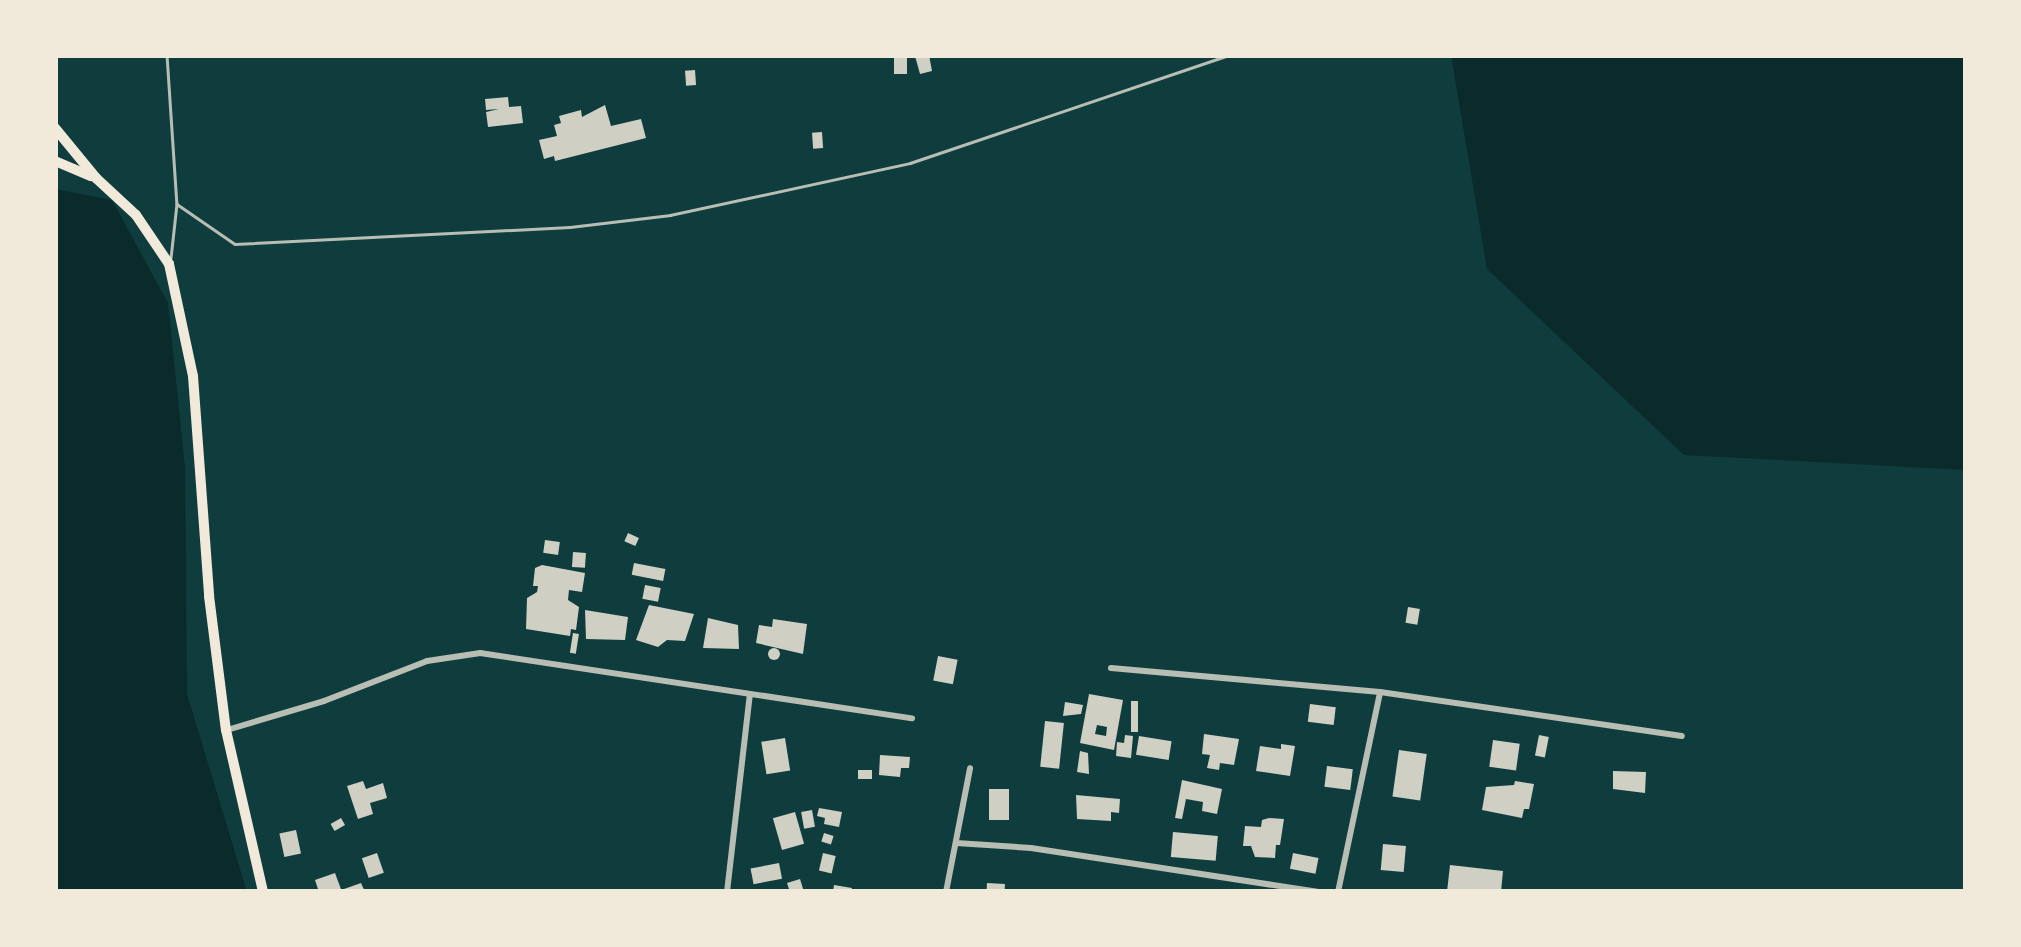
<!DOCTYPE html>
<style>
body{margin:0}
#map{position:relative;width:2021px;height:947px;overflow:hidden;background:#0f3d3e;font-family:Karla,sans-serif}
div>[style]{position:absolute}
[style*='--x']{left:calc(var(--x)*1px);top:calc(var(--y)*1px);width:calc(var(--w)*1px);rotate:calc(var(--a)*1deg)}
.water>*{inset:0;background:#0a2a2b}
.building>*{inset:0;background:#cfcfc3;transform-origin:0 0}
.round{border-radius:50%}
.service>*{height:2.5px;margin:-1.25px;padding:0 1.25px;transform-origin:1.25px;border-radius:1.25px;background:#b8beb3}
.minor>*{height:6px;margin:-3px;padding:0 3px;transform-origin:3px;border-radius:3px;background:#b8beb3}
.trunk>*{height:10px;margin:-5px;padding:0 5px;transform-origin:5px;border-radius:5px;background:#f1e9da}
span{translate:-50% -50%;white-space:nowrap;text-align:center;line-height:1.15;-webkit-text-stroke:9px #f1e9da;paint-order:stroke}
.frame{position:absolute;inset:0;border:58px solid #f1e9da;pointer-events:none}
</style>
<div id="map">
<div class="water">
<i style="clip-path:polygon(1451px 55px,1966px 55px,1966px 470px,1684px 455px,1487px 269px)"></i>
<i style="clip-path:polygon(55px 189px,112px 200px,168px 303px,185px 467px,187px 694px,247px 892px,55px 892px)"></i>
</div>
<div class="building">
<i style="left:894px;top:55px;width:13px;height:19px"></i>
<i style="clip-path:polygon(929px 55px,932px 71px,920px 74px,915px 56px)"></i>
<i style="left:695px;top:70px;width:15px;height:10px;rotate:86deg"></i>
<i style="clip-path:polygon(508px 97px,509px 107px,521px 106px,523px 123px,488px 127px,486px 112px,499px 109px,486px 110px,485px 99px)"></i>
<i style="clip-path:polygon(605px 105px,611px 126px,641px 119px,646px 138px,555px 161px,554px 156px,544px 159px,539px 140px,557px 136px,554px 125px,561px 123px,559px 116px,581px 110px,582px 117px)"></i>
<i style="left:822px;top:132px;width:16px;height:10px;rotate:86deg"></i>
<i style="left:628px;top:533px;width:12px;height:9px;rotate:24deg"></i>
<i style="left:545px;top:540px;width:15px;height:13px;rotate:8deg"></i>
<i style="left:573px;top:552px;width:13px;height:15px;rotate:4deg"></i>
<i style="left:634px;top:563px;width:32px;height:12px;rotate:11deg"></i>
<i style="clip-path:polygon(542px 565px,585px 573px,582px 592px,569px 590px,568px 600px,579px 607px,576px 630px,571px 629px,570px 636px,526px 629px,527px 598px,537px 592px,538px 586px,533px 586px,535px 568px)"></i>
<i style="left:645px;top:585px;width:16px;height:14px;rotate:11deg"></i>
<i style="clip-path:polygon(649px 605px,694px 614px,685px 641px,667px 640px,658px 647px,636px 640px)"></i>
<i style="left:1408px;top:607px;width:12px;height:16px;rotate:9deg"></i>
<i style="clip-path:polygon(585px 610px,628px 617px,625px 640px,586px 639px)"></i>
<i style="clip-path:polygon(708px 618px,738px 625px,739px 649px,703px 648px)"></i>
<i style="clip-path:polygon(773px 619px,807px 624px,803px 654px,756px 643px,759px 625px,772px 627px)"></i>
<i style="left:573px;top:633px;width:6px;height:20px;rotate:9deg"></i>
<i class="round" style="left:768px;top:648px;width:12px;height:12px"></i>
<i style="left:938px;top:656px;width:20px;height:25px;rotate:11deg"></i>
<i style="clip-path:polygon(evenodd,1089px 694px,1123px 700px,1114px 750px,1080px 743px,1089px 694px,1097px 725px,1107px 727px,1106px 736px,1095px 734px,1097px 725px)"></i>
<i style="left:1131px;top:701px;width:7px;height:31px"></i>
<i style="clip-path:polygon(1065px 702px,1083px 705px,1081px 714px,1063px 716px)"></i>
<i style="left:1310px;top:704px;width:26px;height:18px;rotate:7deg"></i>
<i style="left:1045px;top:721px;width:19px;height:46px;rotate:6deg"></i>
<i style="clip-path:polygon(1204px 734px,1239px 739px,1234px 765px,1220px 763px,1219px 770px,1207px 768px,1210px 755px,1202px 754px)"></i>
<i style="clip-path:polygon(1125px 735px,1133px 736px,1131px 758px,1116px 756px,1117px 742px,1124px 743px)"></i>
<i style="left:1539px;top:735px;width:10px;height:21px;rotate:11deg"></i>
<i style="left:1139px;top:736px;width:33px;height:19px;rotate:9deg"></i>
<i style="left:785px;top:738px;width:33px;height:24px;rotate:81deg"></i>
<i style="left:1493px;top:740px;width:27px;height:27px;rotate:8deg"></i>
<i style="clip-path:polygon(1281px 744px,1295px 746px,1290px 776px,1256px 771px,1260px 746px,1281px 749px)"></i>
<i style="left:1399px;top:750px;width:28px;height:47px;rotate:8deg"></i>
<i style="clip-path:polygon(1080px 751px,1088px 753px,1089px 774px,1077px 772px)"></i>
<i style="clip-path:polygon(880px 755px,910px 757px,909px 768px,901px 768px,900px 777px,879px 775px)"></i>
<i style="left:1327px;top:766px;width:26px;height:21px;rotate:7deg"></i>
<i style="left:858px;top:770px;width:14px;height:9px"></i>
<i style="clip-path:polygon(1613px 771px,1646px 772px,1645px 793px,1613px 789px)"></i>
<i style="clip-path:polygon(1182px 780px,1222px 789px,1217px 814px,1202px 811px,1203px 802px,1186px 799px,1182px 819px,1175px 818px)"></i>
<i style="clip-path:polygon(363px 781px,366px 789px,383px 783px,387px 798px,370px 803px,373px 814px,358px 819px,347px 786px)"></i>
<i style="clip-path:polygon(1515px 781px,1534px 784px,1529px 809px,1524px 809px,1522px 818px,1482px 810px,1486px 787px,1514px 785px)"></i>
<i style="left:989px;top:789px;width:20px;height:31px"></i>
<i style="clip-path:polygon(1076px 795px,1120px 799px,1119px 813px,1111px 812px,1111px 821px,1077px 819px)"></i>
<i style="clip-path:polygon(819px 808px,842px 812px,839px 827px,824px 824px,825px 818px,817px 816px)"></i>
<i style="left:812px;top:810px;width:17px;height:11px;rotate:80deg"></i>
<i style="left:795px;top:812px;width:33px;height:23px;rotate:74deg"></i>
<i style="left:341px;top:818px;width:8px;height:12px;rotate:60deg"></i>
<i style="clip-path:polygon(1269px 818px,1284px 819px,1280px 845px,1276px 845px,1275px 858px,1255px 857px,1251px 846px,1243px 846px,1245px 826px,1261px 827px,1262px 820px)"></i>
<i style="left:296px;top:830px;width:24px;height:17px;rotate:78deg"></i>
<i style="left:1173px;top:832px;width:45px;height:25px;rotate:5deg"></i>
<i style="left:824px;top:833px;width:10px;height:9px;rotate:17deg"></i>
<i style="left:1383px;top:844px;width:23px;height:26px;rotate:5deg"></i>
<i style="left:377px;top:853px;width:21px;height:16px;rotate:71deg"></i>
<i style="left:823px;top:853px;width:13px;height:18px;rotate:13deg"></i>
<i style="left:1293px;top:853px;width:26px;height:16px;rotate:11deg"></i>
<i style="left:779px;top:863px;width:16px;height:29px;rotate:79deg"></i>
<i style="clip-path:polygon(1450px 865px,1503px 871px,1501px 892px,1447px 892px)"></i>
<i style="clip-path:polygon(335px 873px,342px 892px,319px 892px,315px 880px)"></i>
<i style="clip-path:polygon(800px 879px,804px 892px,790px 892px,787px 883px)"></i>
<i style="clip-path:polygon(361px 883px,365px 892px,345px 892px,344px 889px)"></i>
<i style="left:987px;top:883px;width:18px;height:9px;rotate:3deg"></i>
<i style="clip-path:polygon(834px 885px,852px 888px,851px 892px,833px 892px)"></i>
</div>
<div class="service">
<i style="--x:167;--y:55;--w:149;--a:86.2"></i>
<i style="--x:177;--y:204;--w:54;--a:96.3"></i>
<i style="--x:177;--y:204;--w:70;--a:34.6"></i>
<i style="--x:235;--y:244;--w:335;--a:-2.9"></i>
<i style="--x:570;--y:227;--w:101;--a:-6.8"></i>
<i style="--x:670;--y:215;--w:246;--a:-12.2"></i>
<i style="--x:910;--y:163;--w:337;--a:-18.7"></i>
</div>
<div class="minor">
<i style="--x:1111;--y:668;--w:270;--a:5.1"></i>
<i style="--x:1380;--y:692;--w:305;--a:8.3"></i>
<i style="--x:227;--y:730;--w:101;--a:-16.6"></i>
<i style="--x:324;--y:701;--w:110;--a:-21.2"></i>
<i style="--x:427;--y:661;--w:54;--a:-8.6"></i>
<i style="--x:480;--y:653;--w:437;--a:8.6"></i>
<i style="--x:956;--y:843;--w:75;--a:3.8"></i>
<i style="--x:1031;--y:848;--w:291;--a:8.7"></i>
<i style="--x:727;--y:892;--w:199;--a:-83.4"></i>
<i style="--x:946;--y:892;--w:126;--a:-79"></i>
<i style="--x:1338;--y:892;--w:204;--a:-78.1"></i>
</div>
<div class="trunk">
<i style="--x:55;--y:128;--w:65;--a:50.6"></i>
<i style="--x:96;--y:178;--w:54;--a:42.8"></i>
<i style="--x:136;--y:215;--w:59;--a:56"></i>
<i style="--x:169;--y:264;--w:115;--a:77.9"></i>
<i style="--x:193;--y:376;--w:221;--a:85.8"></i>
<i style="--x:209;--y:596;--w:135;--a:82.8"></i>
<i style="--x:226;--y:730;--w:166;--a:77.1"></i>
<i style="--x:55;--y:161;--w:39;--a:23"></i>
</div>
<div class="frame"></div>
</div>
